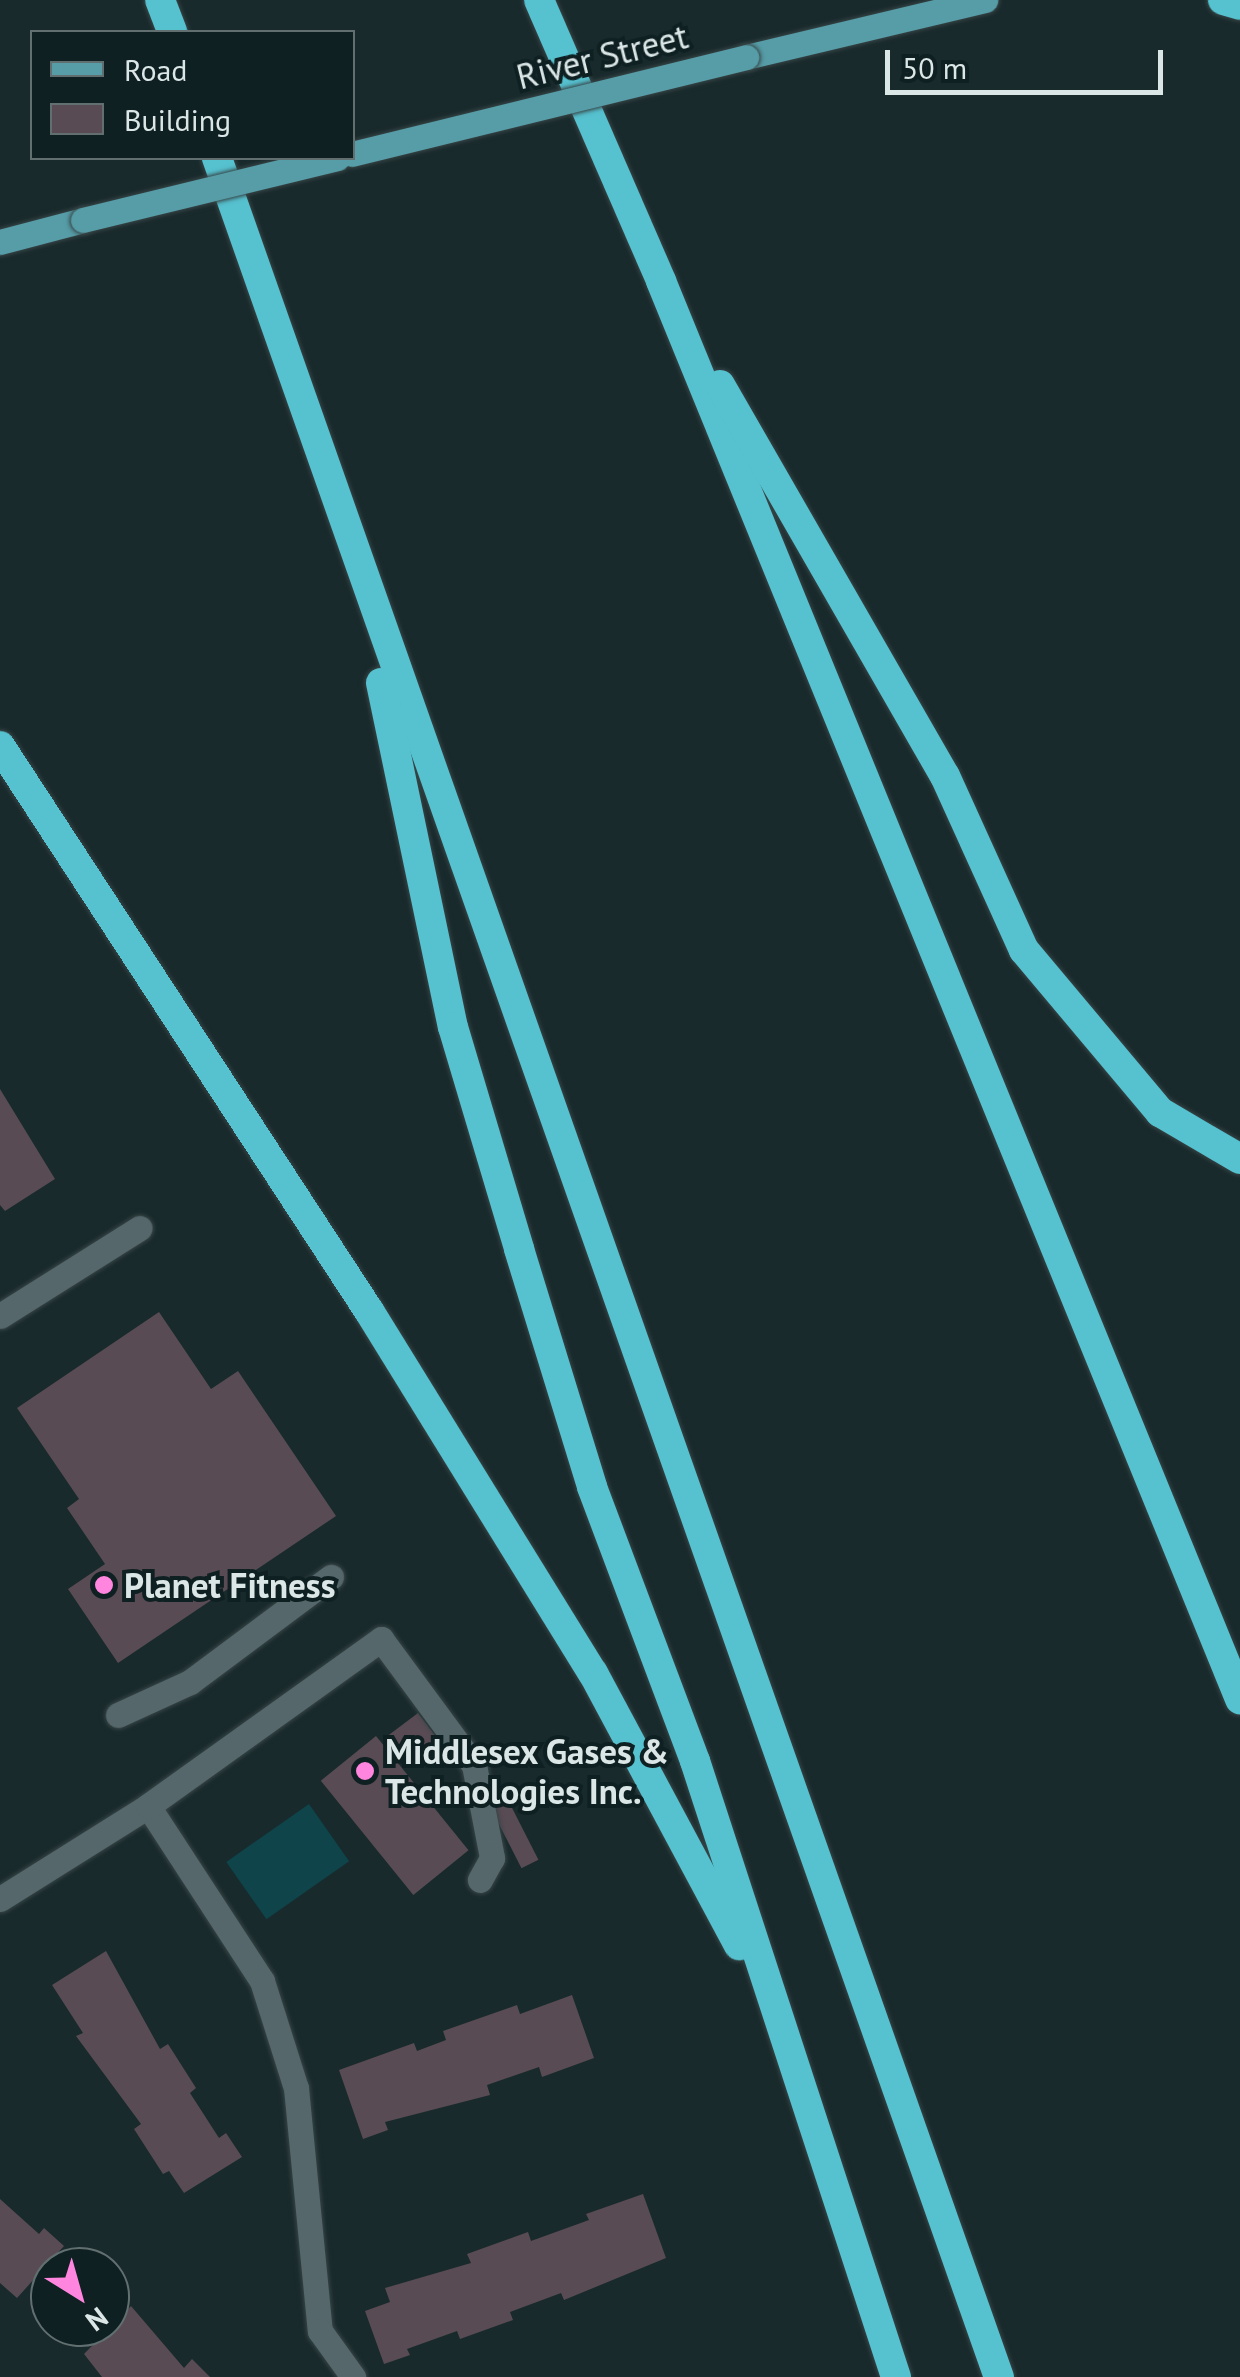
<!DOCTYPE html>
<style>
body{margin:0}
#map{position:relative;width:1240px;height:2377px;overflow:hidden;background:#192a2c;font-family:"PT Sans",sans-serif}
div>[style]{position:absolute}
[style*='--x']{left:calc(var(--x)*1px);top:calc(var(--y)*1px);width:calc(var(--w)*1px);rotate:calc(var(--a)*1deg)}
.green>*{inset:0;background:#0e444a;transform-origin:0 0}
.building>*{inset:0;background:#584b54;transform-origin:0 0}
.roads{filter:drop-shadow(0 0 2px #374547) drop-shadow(0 0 2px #374547)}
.minor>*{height:25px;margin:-12.5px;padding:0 12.5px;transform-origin:12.5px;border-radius:12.5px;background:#55676a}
.major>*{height:25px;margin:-12.5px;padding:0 12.5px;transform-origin:12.5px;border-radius:12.5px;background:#569da7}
.highway>*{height:30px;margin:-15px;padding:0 15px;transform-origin:15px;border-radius:15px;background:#56c1cf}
.bridges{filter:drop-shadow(0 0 2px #374547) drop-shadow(0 0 2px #374547)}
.major-bridge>*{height:25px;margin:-12.5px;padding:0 12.5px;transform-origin:12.5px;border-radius:12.5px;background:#569da7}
.dots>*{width:28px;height:28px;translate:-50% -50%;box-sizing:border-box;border:5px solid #0f2022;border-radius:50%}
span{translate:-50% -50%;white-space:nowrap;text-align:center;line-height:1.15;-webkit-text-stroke:8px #0f2022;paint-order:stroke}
.street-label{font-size:35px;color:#dbe6e7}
.poi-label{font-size:35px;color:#dbe6e7;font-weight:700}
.left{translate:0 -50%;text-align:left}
.legend{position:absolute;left:30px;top:30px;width:325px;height:130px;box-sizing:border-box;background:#0f2022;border:2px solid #616f71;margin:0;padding:12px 18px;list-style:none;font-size:30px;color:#dbe6e7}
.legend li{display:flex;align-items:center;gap:20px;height:50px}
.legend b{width:50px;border:2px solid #616f71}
.north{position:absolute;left:30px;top:2247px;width:100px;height:100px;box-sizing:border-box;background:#0f2022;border:2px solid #616f71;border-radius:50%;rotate:143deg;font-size:28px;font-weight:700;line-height:40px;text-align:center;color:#dbe6e7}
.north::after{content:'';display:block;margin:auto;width:35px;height:45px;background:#ff85de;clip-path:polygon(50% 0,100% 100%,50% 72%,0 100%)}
.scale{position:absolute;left:885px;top:50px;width:278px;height:45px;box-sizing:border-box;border:5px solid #dbe6e7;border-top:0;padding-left:12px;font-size:30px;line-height:35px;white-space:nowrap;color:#dbe6e7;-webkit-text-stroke:8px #0f2022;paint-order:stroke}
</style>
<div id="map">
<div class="green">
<i style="left:309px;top:1804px;width:70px;height:101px;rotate:55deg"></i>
</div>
<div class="building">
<i style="clip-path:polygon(0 1089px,55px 1179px,5px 1211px,0 1205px)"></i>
<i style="clip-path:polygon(159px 1312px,211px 1389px,238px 1371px,336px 1516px,118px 1663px,68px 1589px,105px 1564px,67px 1508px,79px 1499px,17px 1408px)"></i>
<i style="left:418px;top:1713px;width:38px;height:37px;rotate:53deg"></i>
<i style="left:376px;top:1736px;width:147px;height:71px;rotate:51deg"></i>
<i style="left:508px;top:1800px;width:67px;height:19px;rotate:63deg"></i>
<i style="clip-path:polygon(106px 1951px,160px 2049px,168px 2044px,196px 2088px,190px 2093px,219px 2138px,226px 2133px,242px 2157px,184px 2193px,169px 2171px,163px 2174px,134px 2129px,141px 2124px,76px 2036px,83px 2033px,52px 1985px)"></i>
<i style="clip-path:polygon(572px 1995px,594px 2058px,542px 2077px,539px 2067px,487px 2085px,490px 2095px,385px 2122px,388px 2130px,363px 2139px,339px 2070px,414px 2043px,417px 2051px,446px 2040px,443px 2031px,517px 2005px,520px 2014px)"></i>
<i style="clip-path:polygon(643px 2194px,666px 2258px,564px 2300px,561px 2293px,510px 2312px,513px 2320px,460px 2339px,457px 2331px,407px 2349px,410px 2355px,384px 2364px,365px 2311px,390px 2302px,385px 2288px,471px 2263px,467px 2254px,528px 2232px,531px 2241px,589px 2220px,586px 2214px)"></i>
<i style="clip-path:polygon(0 2199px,39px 2234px,44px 2228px,64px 2246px,17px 2298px,0 2283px)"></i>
<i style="clip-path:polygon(131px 2306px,184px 2368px,192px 2359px,210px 2377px,102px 2377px,84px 2354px)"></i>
</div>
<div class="roads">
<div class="minor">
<i style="--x:0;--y:1316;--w:165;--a:-32.2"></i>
<i style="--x:118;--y:1715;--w:79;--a:-24.6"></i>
<i style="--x:190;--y:1682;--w:176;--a:-36.7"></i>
<i style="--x:148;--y:1806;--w:209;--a:56.9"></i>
<i style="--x:262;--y:1981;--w:112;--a:72.4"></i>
<i style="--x:296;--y:2088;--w:244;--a:84.4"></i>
<i style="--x:320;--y:2331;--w:57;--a:54.3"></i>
<i style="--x:0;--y:1899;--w:175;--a:-32.1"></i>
<i style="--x:148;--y:1806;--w:287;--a:-35.6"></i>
<i style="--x:381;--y:1639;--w:157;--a:53.6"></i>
<i style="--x:474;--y:1765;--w:95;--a:79"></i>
<i style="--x:492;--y:1858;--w:25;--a:119"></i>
</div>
<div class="major">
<i style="--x:746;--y:57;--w:246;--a:-13.4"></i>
<i style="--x:0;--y:242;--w:86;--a:-14.8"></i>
</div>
<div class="highway">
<i style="--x:160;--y:0;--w:34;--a:69"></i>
<i style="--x:539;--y:0;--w:306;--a:66.5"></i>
<i style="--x:661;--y:281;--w:1532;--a:67.79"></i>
<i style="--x:1223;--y:0;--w:18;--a:16"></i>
<i style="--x:217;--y:158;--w:2353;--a:70.59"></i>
<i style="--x:720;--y:385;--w:451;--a:60.1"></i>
<i style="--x:945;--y:776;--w:191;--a:65.6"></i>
<i style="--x:1024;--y:950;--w:212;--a:50"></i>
<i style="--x:1160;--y:1112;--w:93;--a:30.4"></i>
<i style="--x:381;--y:683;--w:351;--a:78.2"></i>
<i style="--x:453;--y:1027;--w:232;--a:73.4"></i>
<i style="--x:519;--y:1249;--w:249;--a:72.9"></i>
<i style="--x:592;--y:1487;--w:293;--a:69.4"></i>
<i style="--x:695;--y:1761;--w:648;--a:71.93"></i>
<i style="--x:0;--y:746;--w:675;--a:56.85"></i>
<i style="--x:369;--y:1311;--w:426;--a:58.3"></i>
<i style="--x:593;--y:1673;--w:309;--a:61.8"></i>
</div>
</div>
<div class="bridges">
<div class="major-bridge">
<i style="--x:352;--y:154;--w:406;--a:-13.8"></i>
<i style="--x:83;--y:220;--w:262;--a:-13.7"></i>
</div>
</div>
<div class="dots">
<i style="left:104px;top:1585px;background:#ff85de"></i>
<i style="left:365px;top:1771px;background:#ff85de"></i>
</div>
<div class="street-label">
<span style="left:602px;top:56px;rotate:-14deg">River Street</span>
</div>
<div class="poi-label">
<span class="left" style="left:124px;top:1585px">Planet Fitness</span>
<span class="left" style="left:385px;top:1771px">Middlesex Gases &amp;<br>Technologies Inc.</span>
</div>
<ul class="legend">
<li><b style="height:12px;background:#569da7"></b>Road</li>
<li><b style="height:28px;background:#584b54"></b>Building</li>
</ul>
<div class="north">N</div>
<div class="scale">50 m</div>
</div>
